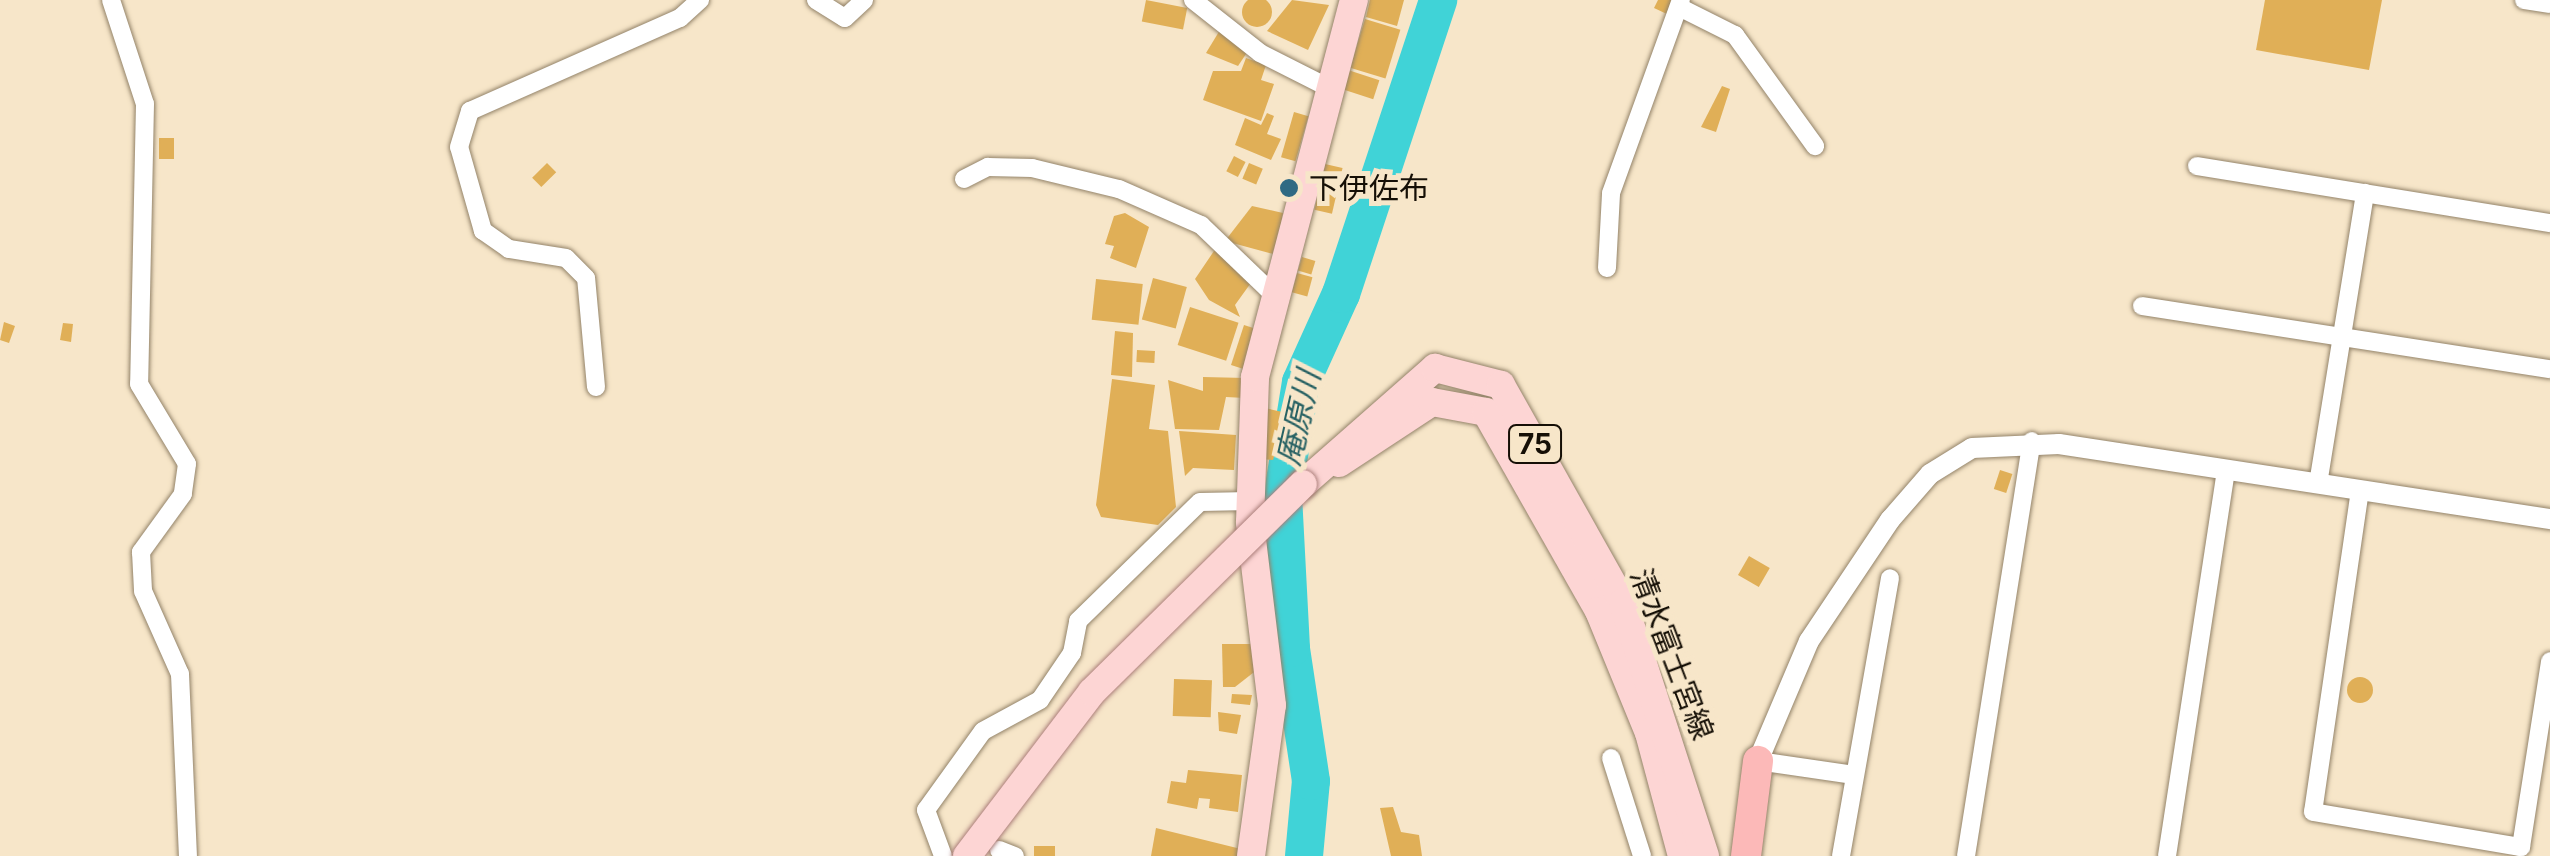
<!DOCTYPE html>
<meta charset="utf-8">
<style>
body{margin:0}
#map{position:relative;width:2550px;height:856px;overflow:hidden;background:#f7e6c9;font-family:Inter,"Noto Sans JP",sans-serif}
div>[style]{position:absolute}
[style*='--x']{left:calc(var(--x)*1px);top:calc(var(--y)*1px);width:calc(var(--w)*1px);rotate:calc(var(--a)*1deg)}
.river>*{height:38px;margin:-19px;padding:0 19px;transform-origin:19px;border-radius:19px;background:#40d3d7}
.building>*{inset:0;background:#e0af57;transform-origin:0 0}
.round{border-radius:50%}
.roads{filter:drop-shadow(0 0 2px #938369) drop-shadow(0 0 2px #938369)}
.minor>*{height:18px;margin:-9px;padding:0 9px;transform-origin:9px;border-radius:9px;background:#fff}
.tertiary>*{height:20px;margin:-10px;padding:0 10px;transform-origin:10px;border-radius:10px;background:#fff}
.primary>*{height:28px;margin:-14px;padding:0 14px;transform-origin:14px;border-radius:14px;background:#fdd5d4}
.motorway>*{height:30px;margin:-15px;padding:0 15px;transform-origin:15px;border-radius:15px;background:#fcb9b8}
.bridges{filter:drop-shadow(0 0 2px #ab7e7a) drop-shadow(0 0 2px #ab7e7a)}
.primary-bridge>*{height:28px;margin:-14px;padding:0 14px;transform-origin:14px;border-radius:14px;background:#fdd5d4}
.dots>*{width:28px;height:28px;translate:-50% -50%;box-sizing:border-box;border:5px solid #f7e6c9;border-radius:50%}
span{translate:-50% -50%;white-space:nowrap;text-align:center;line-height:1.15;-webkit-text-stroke:10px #f7e6c9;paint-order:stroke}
.shield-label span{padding:2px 8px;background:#f7e6c9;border:2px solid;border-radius:8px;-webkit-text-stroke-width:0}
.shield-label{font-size:28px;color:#150f06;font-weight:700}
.poi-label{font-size:30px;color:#150f06}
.left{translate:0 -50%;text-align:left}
.street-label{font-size:30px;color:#150f06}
.water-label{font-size:32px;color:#276163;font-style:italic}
</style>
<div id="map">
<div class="river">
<i style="--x:1304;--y:856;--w:75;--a:-84.7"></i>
<i style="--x:1311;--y:781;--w:134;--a:-98.6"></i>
<i style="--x:1291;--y:648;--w:155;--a:-93"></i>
<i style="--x:1283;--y:493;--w:112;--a:-80.8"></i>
<i style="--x:1301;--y:382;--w:97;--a:-65.6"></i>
<i style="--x:1341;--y:294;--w:310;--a:-71.7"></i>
</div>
<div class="building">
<i class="round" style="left:1242px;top:-3px;width:30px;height:30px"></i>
<i style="left:1146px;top:0;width:42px;height:22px;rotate:11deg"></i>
<i style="clip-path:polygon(1292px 0,1329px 5px,1308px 50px,1267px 31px)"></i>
<i style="clip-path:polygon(1370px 0,1404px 0,1397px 26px,1366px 17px)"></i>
<i style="clip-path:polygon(1658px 0,1676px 0,1669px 15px,1654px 8px)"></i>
<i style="clip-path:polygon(2265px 0,2382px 0,2369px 70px,2256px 50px)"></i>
<i style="left:1365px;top:19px;width:37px;height:51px;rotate:17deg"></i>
<i style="clip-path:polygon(1220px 30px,1248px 51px,1238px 66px,1206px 53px)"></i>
<i style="clip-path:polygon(1246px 58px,1266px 65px,1261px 80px,1274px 84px,1261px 121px,1203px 100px,1213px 71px,1241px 71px)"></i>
<i style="left:1348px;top:70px;width:33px;height:20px;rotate:18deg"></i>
<i style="clip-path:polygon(1722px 86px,1730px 89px,1716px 132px,1701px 127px)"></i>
<i style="left:1294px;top:112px;width:15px;height:47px;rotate:16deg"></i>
<i style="clip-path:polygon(1267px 113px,1274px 116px,1267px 134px,1281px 139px,1271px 160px,1235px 145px,1245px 118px,1261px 125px)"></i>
<i style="left:159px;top:138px;width:15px;height:21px"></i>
<i style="left:1234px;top:156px;width:13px;height:17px;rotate:27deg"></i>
<i style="left:547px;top:163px;width:13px;height:21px;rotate:45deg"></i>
<i style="left:1249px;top:163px;width:15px;height:17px;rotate:23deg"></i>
<i style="left:1325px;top:164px;width:18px;height:47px;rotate:13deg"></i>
<i style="clip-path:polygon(1252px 206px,1283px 213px,1277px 255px,1225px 241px)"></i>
<i style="clip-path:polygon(1125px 213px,1149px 227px,1136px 268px,1110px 258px,1114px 246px,1105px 244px,1114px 216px)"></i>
<i style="clip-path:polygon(1216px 248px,1253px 280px,1235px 305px,1240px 317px,1209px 300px,1195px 279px)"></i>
<i style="left:1302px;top:257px;width:14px;height:14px;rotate:17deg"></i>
<i style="left:1297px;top:273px;width:16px;height:20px;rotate:15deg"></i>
<i style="left:1153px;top:278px;width:35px;height:43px;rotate:15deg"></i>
<i style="left:1096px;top:279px;width:47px;height:41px;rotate:6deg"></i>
<i style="left:1190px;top:307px;width:51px;height:40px;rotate:18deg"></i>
<i style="clip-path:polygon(4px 322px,15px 326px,9px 343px,0 340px)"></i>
<i style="clip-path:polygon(63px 323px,73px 324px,71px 342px,60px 340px)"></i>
<i style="left:1244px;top:325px;width:13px;height:42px;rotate:18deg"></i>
<i style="clip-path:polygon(1115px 331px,1133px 333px,1132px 377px,1111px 375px)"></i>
<i style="left:1137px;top:350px;width:18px;height:12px;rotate:3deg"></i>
<i style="clip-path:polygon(1203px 377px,1246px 378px,1245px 398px,1226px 397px,1219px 430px,1175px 429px,1168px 380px,1203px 391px)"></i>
<i style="clip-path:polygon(1112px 379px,1155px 385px,1149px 429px,1168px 431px,1176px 507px,1158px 525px,1101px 517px,1096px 505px)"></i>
<i style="clip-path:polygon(1265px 408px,1287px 413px,1273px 460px,1263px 459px)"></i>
<i style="clip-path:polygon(1179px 431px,1236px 435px,1234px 470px,1193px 468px,1185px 476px)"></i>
<i style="left:2000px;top:470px;width:13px;height:20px;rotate:18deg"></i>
<i style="left:1749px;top:556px;width:24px;height:22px;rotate:30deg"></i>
<i style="clip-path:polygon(1222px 644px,1258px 644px,1258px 669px,1235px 687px,1223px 687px)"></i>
<i class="round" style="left:2347px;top:677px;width:26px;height:26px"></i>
<i style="left:1174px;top:679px;width:38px;height:37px;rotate:2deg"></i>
<i style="clip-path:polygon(1232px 694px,1252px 695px,1250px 705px,1231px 703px)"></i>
<i style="clip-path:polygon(1218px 712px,1241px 715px,1237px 734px,1219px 731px)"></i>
<i style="clip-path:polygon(1188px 770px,1242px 775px,1238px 812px,1209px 808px,1210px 799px,1199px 798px,1197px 809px,1167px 803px,1171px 781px,1186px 783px)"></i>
<i style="clip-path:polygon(1393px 807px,1401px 832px,1419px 835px,1422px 856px,1391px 856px,1380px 808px)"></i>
<i style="clip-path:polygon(1156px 828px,1245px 850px,1244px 856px,1151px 856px)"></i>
<i style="left:1034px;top:846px;width:21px;height:10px"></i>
</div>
<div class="roads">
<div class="minor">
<i style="--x:111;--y:0;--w:109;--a:71.9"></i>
<i style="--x:145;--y:104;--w:280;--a:91.2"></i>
<i style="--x:139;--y:384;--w:93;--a:59"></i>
<i style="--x:187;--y:464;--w:30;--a:98"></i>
<i style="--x:183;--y:494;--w:72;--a:125.9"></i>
<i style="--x:141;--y:552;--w:39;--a:87"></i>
<i style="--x:143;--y:591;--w:91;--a:66"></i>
<i style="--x:180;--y:674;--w:182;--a:87.5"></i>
<i style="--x:816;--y:0;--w:34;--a:32"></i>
<i style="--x:845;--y:18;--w:26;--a:-43"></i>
<i style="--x:1193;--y:0;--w:85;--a:38.3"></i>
<i style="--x:1260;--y:53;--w:77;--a:26.9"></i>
<i style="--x:2524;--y:0;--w:26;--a:9"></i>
<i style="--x:1679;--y:7;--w:63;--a:26.6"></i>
<i style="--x:1735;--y:35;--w:137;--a:54.2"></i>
<i style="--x:2197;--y:166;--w:358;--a:9.2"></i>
<i style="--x:964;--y:179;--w:27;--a:-27"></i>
<i style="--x:988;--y:167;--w:44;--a:1.3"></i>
<i style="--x:1032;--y:168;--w:89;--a:13.6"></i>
<i style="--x:1119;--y:189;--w:90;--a:23.7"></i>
<i style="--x:1201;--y:225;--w:103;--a:43.8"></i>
<i style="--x:1607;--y:268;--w:75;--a:-86.9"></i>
<i style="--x:1611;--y:193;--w:205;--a:-70.1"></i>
<i style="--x:2142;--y:306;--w:413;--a:8.8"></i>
<i style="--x:596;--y:387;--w:109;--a:-95.2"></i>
<i style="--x:586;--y:278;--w:28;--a:-135"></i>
<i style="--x:566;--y:258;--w:58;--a:-171"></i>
<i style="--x:509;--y:249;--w:32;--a:-145"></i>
<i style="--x:483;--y:231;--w:87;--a:-105.9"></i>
<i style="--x:459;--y:147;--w:38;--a:-73"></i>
<i style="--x:470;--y:111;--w:230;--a:-23.9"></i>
<i style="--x:680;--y:18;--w:27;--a:-42"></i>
<i style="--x:2318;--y:484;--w:295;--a:-80.8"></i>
<i style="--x:2360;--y:490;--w:325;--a:98.3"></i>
<i style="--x:2313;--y:812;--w:211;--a:9.6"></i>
<i style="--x:2521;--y:847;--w:188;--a:-81.1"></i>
<i style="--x:1611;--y:758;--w:103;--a:72.4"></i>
<i style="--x:1758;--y:761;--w:97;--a:8.3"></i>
<i style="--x:999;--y:850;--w:17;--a:21"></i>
<i style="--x:943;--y:856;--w:49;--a:-110.3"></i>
<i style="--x:926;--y:810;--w:97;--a:-54.2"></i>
<i style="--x:983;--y:731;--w:65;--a:-28.5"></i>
<i style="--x:1040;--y:700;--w:57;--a:-55.8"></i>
<i style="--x:1072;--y:653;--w:33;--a:-79"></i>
<i style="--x:1078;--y:621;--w:170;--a:-44.3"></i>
<i style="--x:1200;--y:502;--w:50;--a:-1.1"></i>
<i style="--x:1841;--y:856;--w:282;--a:-80"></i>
<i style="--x:1966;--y:856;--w:420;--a:-81"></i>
<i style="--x:2167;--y:856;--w:391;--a:-81.3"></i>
</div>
<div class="tertiary">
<i style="--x:1758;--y:761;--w:130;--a:-67"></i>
<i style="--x:1809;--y:641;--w:146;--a:-56.2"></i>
<i style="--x:1890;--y:520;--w:61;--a:-49"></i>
<i style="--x:1930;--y:474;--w:49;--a:-31.8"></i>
<i style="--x:1972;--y:448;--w:87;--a:-2.6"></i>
<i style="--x:2059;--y:444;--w:497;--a:8.7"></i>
</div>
<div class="primary">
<i style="--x:1339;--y:463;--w:111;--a:-33.3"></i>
<i style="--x:1432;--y:402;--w:55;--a:10.5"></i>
<i style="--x:1486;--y:412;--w:229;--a:60.4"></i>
<i style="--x:1599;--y:611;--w:132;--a:67.7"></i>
<i style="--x:1649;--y:733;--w:127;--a:75"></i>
<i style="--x:1303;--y:484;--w:176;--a:-41.3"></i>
<i style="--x:1435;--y:368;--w:68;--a:14.4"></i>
<i style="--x:1501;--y:385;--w:249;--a:60.7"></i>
<i style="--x:1623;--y:602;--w:267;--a:72.1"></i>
<i style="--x:1251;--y:856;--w:152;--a:-82.1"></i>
<i style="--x:1272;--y:705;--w:184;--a:-96.9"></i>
<i style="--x:1250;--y:522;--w:145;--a:-88"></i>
<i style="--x:1255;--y:377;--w:390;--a:-75.3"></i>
</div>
<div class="motorway">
<i style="--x:1746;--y:856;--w:96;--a:-82.8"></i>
</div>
</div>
<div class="bridges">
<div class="primary-bridge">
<i style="--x:967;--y:856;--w:206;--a:-52.7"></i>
<i style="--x:1092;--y:692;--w:296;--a:-44.6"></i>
</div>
</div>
<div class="dots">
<i style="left:1289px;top:188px;background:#306a83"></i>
</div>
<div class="shield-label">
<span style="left:1535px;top:444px">75</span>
</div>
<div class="poi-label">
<span class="left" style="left:1309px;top:188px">下伊佐布</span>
</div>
<div class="street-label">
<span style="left:1672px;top:654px;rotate:69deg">清水富士宮線</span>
</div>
<div class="water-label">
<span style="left:1299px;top:418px;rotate:-77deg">庵原川</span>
</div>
</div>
